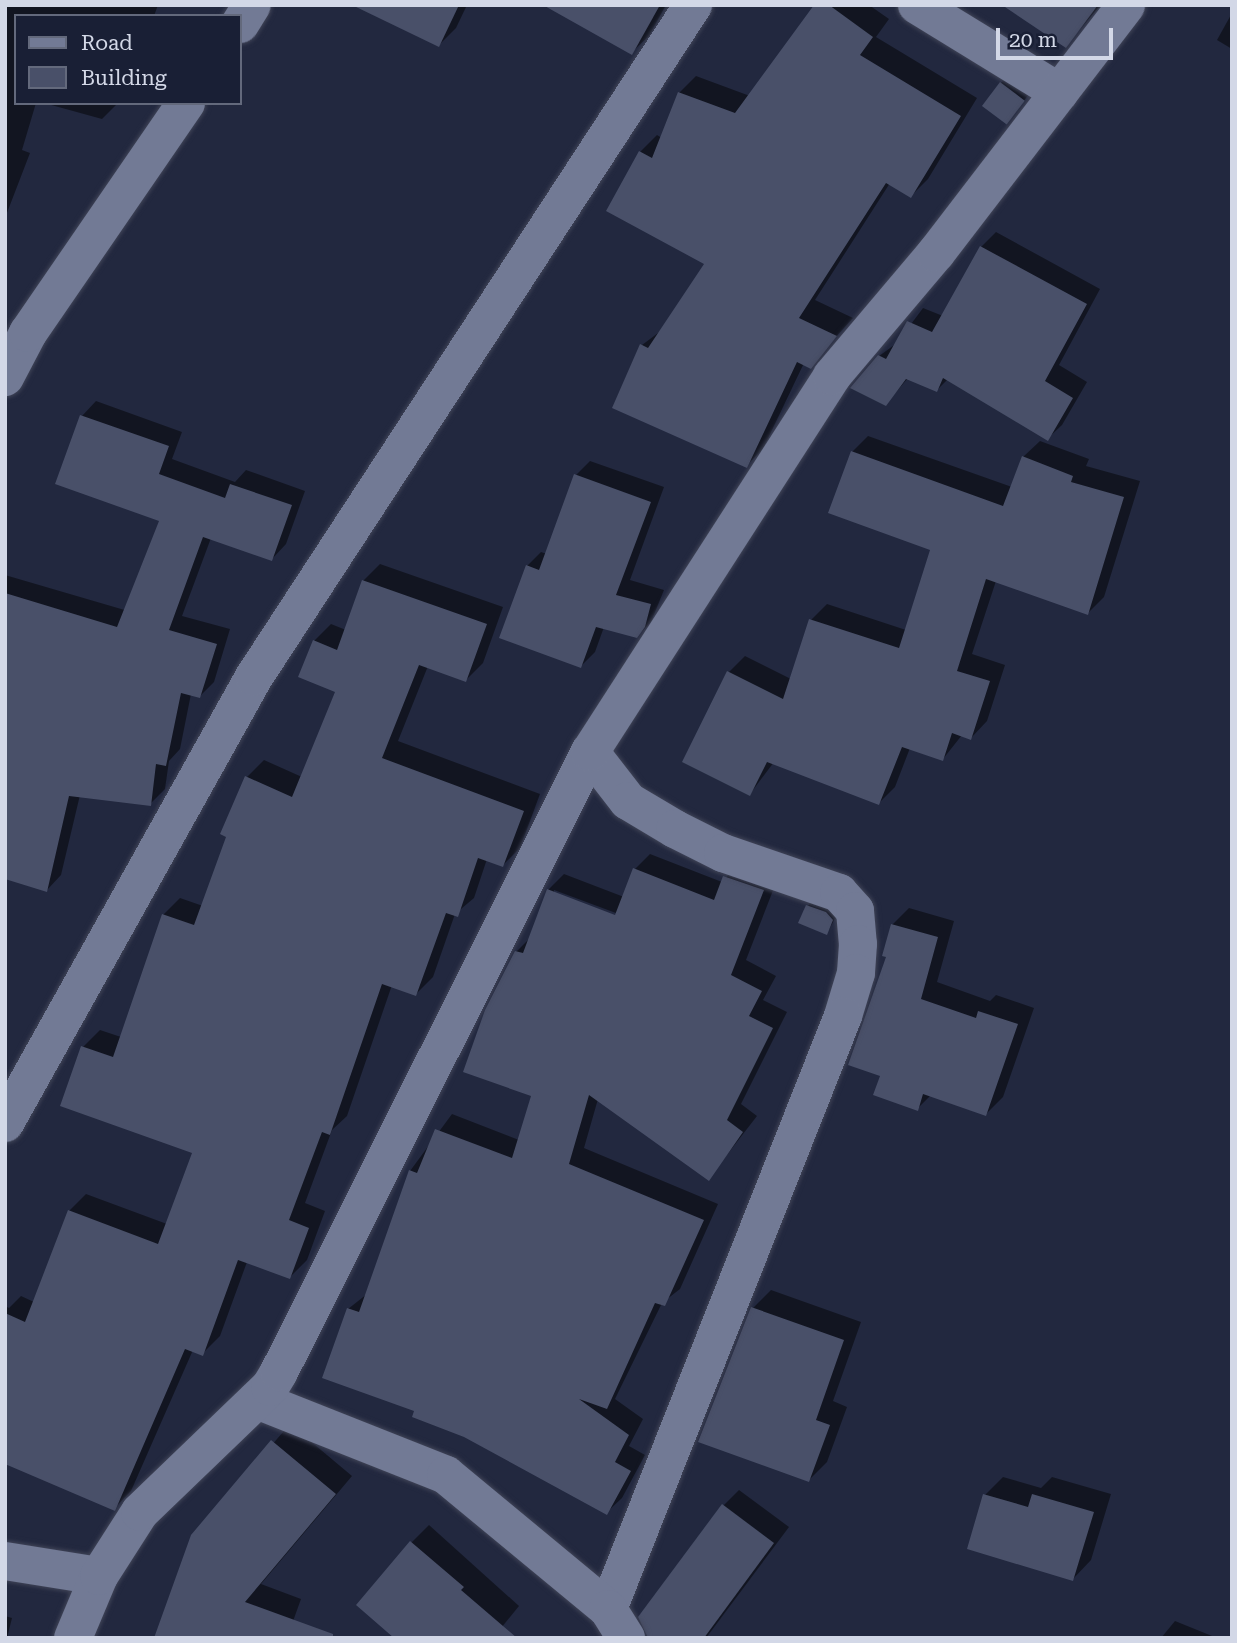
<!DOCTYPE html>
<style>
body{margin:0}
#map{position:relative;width:1237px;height:1643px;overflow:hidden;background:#22283f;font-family:"Roboto Serif",serif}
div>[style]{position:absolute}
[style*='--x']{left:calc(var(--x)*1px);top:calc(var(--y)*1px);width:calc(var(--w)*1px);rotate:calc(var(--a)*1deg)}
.shadow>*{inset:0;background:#0007}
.building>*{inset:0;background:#495069;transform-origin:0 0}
.roads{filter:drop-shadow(0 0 2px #404457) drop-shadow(0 0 2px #404457)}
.minor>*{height:38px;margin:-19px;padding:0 19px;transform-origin:19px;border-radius:19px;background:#727a95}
span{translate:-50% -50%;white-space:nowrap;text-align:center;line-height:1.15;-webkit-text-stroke:5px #191f35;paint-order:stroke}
.frame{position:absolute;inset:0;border:7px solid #d3d8e7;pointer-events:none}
.legend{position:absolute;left:14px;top:14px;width:228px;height:91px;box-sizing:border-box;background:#191f35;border:2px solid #63697c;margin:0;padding:9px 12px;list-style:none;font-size:21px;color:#d3d8e7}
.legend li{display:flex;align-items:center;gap:14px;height:35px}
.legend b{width:35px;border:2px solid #63697c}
.scale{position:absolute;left:996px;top:28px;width:117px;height:32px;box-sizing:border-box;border:4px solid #d3d8e7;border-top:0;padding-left:9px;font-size:21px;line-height:24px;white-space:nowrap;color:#d3d8e7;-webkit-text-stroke:5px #191f35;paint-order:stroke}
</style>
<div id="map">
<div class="shadow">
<i style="clip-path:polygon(5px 5px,158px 5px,154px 16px,16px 16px,16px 103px,36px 103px,22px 150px,30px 153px,5px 218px)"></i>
<i style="clip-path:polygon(356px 5px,467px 5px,456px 28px,439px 45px)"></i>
<i style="clip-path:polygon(547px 5px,666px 5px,649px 36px,631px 53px)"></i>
<i style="clip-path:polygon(816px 5px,869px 5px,889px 19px,876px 37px,977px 98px,928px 179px,911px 196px,890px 183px,815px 300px,853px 318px,810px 366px,804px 363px,763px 449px,746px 466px,642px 345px,662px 330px,707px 264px,640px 152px,657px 135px,662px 138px,679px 93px,696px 76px,750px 96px)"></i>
<i style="clip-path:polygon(1018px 5px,1101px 5px,1066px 45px)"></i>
<i style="clip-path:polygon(1232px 13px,1232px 49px,1217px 40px)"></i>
<i style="clip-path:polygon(1007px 77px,1029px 94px,1012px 117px,1001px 83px)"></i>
<i style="clip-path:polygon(44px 103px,118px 103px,102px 119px)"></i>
<i style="clip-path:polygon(996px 232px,1100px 289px,1059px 365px,1087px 382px,1062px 425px,1047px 439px,948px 379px,937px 390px,908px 378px,886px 404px,879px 356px,897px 343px,923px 308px,943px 316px,981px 247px)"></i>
<i style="clip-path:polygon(96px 401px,182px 432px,172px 459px,235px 482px,246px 470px,305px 491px,286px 544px,272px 559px,211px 538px,182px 616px,230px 629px,214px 682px,200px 696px,191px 694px,180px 749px,169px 761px,165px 789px,150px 804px,80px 795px,61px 875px,47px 890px,5px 877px,5px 575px,128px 611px,161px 520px,82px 416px)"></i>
<i style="clip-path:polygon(868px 436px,1012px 487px,1023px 457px,1040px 441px,1089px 459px,1086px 466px,1140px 481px,1104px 597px,1088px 613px,996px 581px,972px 654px,1005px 665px,987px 721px,971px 738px,962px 735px,943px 759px,910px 748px,895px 787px,879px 803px,774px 762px,750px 794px,729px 672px,745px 656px,791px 679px,811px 620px,827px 604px,906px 630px,933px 549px,852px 452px)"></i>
<i style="clip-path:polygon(590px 461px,664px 487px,630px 580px,664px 590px,651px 622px,637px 636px,604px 627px,595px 652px,581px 666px,527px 566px,541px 552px,547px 554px,576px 475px)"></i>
<i style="clip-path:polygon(380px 564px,503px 607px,483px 663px,466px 680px,428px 666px,398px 741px,540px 794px,520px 848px,503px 865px,487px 859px,474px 898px,455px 914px,433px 977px,416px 994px,392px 985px,347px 1116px,332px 1130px,305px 1203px,325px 1211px,307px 1260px,290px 1277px,247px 1262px,220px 1336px,203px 1353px,193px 1350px,131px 1491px,114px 1509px,5px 1462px,5px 1306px,9px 1308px,21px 1296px,34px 1302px,69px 1211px,86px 1194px,167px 1224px,194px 1152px,83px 1047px,100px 1030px,121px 1037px,163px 915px,180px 898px,203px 906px,247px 777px,264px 760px,302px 777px,337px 691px,314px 641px,331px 624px,346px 630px,363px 581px)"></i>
<i style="clip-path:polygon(evenodd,650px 854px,722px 882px,740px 862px,779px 875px,746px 960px,776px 976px,763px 1000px,787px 1012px,741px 1104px,757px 1116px,709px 1178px,598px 1099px,584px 1148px,718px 1204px,680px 1289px,662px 1303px,615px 1399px,643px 1419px,629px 1446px,645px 1455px,622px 1498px,606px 1513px,416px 1410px,348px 1309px,367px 1294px,410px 1171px,452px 1114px,519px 1140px,533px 1095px,516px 952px,530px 938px,548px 890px,564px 874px,624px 897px,635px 869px,650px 854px,554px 890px,624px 916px,623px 919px,554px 893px,554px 890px)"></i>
<i style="clip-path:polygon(813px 900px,838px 913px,827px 933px,808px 906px)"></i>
<i style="clip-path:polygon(909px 908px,954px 921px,937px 982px,990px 1001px,996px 995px,1034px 1008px,1003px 1097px,986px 1114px,931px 1095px,917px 1109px,882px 1075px,892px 925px)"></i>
<i style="clip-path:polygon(771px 1290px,861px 1322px,833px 1401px,847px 1407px,827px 1462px,809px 1480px,753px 1308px)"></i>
<i style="clip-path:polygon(290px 1424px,352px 1476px,261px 1584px,301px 1599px,287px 1638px,156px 1638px,193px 1536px)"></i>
<i style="clip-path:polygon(1003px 1477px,1041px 1488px,1052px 1477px,1111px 1494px,1091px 1560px,1073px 1579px,985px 1495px)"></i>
<i style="clip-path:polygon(739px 1490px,789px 1527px,706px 1638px,649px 1638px,723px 1506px)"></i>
<i style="clip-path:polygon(429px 1525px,519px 1606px,493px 1638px,411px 1543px)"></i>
<i style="clip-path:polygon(5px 1616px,12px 1618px,7px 1638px,5px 1638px)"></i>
<i style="clip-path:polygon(1175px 1621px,1217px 1638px,1161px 1638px)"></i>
</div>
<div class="building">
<i style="clip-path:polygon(352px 5px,459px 5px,439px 47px)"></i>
<i style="clip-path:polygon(543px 5px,660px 5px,632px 55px)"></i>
<i style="clip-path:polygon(814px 5px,829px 5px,873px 37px,860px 55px,961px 116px,911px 198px,886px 183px,799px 318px,837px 336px,811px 369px,797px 362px,747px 468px,612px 408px,640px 344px,648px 348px,704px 264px,606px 211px,639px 151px,652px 158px,678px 92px,735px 113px)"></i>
<i style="clip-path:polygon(1002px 5px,1098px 5px,1066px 48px)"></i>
<i style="left:1000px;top:82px;width:31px;height:30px;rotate:37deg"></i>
<i style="clip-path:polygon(980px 246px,1087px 304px,1045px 381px,1073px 398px,1048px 441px,943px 378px,937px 392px,906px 379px,886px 406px,850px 388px,878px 355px,886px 359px,907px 321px,932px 332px)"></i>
<i style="clip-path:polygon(80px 415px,169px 446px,159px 474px,225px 498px,230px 484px,292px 505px,272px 561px,203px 537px,169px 630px,217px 644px,200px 698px,181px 693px,166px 766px,156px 764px,151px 806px,69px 796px,47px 892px,5px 879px,5px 593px,117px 627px,159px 521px,55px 484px)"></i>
<i style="clip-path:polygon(851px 451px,1003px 506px,1022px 456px,1073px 476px,1071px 482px,1124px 497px,1088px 615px,986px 579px,957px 671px,990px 681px,971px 740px,952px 733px,943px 761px,902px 747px,879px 805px,767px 762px,750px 796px,682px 762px,727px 671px,783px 699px,809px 619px,899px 648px,930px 550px,828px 513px)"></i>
<i style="clip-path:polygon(574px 474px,651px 502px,616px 595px,651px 604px,645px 627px,637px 638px,596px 627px,581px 668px,499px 638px,526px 565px,539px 570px)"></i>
<i style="clip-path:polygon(362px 580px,487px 624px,466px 682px,419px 665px,382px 758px,524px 811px,503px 867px,478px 858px,458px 917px,446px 913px,416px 996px,382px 984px,330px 1135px,322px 1132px,289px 1220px,309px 1228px,290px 1279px,238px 1260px,203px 1356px,185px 1349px,115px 1511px,5px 1464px,5px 1313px,25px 1322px,68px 1210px,158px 1244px,192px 1153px,60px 1106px,81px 1046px,113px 1057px,162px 914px,194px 925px,226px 837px,220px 834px,245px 776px,292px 797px,335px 692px,298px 677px,313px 640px,337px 650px)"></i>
<i style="clip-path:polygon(633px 868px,714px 900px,723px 876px,764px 890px,731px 975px,762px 991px,749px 1016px,773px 1028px,727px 1120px,743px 1132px,709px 1181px,589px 1095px,569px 1164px,704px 1220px,665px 1306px,655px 1303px,607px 1409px,579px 1399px,629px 1435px,615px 1462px,631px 1471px,607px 1515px,464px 1437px,412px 1417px,414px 1411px,322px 1378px,347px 1308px,359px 1312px,409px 1170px,417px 1173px,435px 1129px,512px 1158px,531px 1096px,463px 1072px,485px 1010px,515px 951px,523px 953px,547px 889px,615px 915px)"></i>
<i style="clip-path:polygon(806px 905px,826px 912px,833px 920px,827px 935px,798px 923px)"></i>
<i style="clip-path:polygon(891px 924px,938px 937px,921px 999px,976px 1018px,978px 1011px,1018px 1024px,986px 1116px,923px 1094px,918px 1111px,873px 1095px,880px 1076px,848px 1065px,886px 957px,882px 956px)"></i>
<i style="clip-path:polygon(751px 1307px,844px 1340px,816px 1420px,830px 1425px,809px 1482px,698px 1442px)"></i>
<i style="clip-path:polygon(271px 1440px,336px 1494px,245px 1602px,333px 1634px,333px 1638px,154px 1638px,191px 1535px)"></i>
<i style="clip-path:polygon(983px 1494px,1028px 1507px,1032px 1494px,1094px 1512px,1073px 1581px,967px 1549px)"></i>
<i style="clip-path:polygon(722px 1504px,774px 1543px,704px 1638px,648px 1638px,638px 1617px)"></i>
<i style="clip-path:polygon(410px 1541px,464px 1587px,461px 1590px,517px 1638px,394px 1638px,356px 1605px)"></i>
</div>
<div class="roads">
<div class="minor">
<i style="--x:917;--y:5;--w:167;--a:31.5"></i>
<i style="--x:240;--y:24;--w:22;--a:-58"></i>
<i style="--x:5;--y:377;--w:50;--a:-62.4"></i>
<i style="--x:28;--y:333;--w:279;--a:-55.5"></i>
<i style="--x:590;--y:752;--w:62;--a:52.2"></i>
<i style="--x:628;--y:801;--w:55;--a:30.8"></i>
<i style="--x:675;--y:829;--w:54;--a:26.6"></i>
<i style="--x:723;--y:853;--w:123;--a:19"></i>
<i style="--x:839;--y:893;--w:24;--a:48"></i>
<i style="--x:855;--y:911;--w:33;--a:85"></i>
<i style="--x:858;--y:944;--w:29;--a:94"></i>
<i style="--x:856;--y:973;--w:45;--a:106.8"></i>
<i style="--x:843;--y:1016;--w:638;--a:111.62"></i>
<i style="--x:5;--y:1123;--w:511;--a:-60.83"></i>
<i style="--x:254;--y:677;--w:803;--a:-56.84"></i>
<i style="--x:257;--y:1400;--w:203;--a:21.6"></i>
<i style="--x:446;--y:1475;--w:210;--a:39.6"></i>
<i style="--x:608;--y:1609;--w:34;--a:58"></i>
<i style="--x:5;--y:1561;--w:95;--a:9.1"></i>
<i style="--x:73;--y:1638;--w:67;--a:-67.2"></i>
<i style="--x:99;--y:1576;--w:76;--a:-57.4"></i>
<i style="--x:140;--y:1512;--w:180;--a:-43.9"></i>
<i style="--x:270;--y:1387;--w:17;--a:-59"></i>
<i style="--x:279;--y:1372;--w:694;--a:-63.36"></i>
<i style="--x:590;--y:752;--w:447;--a:-57.2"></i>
<i style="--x:832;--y:376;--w:161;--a:-49.8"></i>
<i style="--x:936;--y:253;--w:312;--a:-52.5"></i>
</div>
</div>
<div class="frame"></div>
<ul class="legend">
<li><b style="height:9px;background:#727a95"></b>Road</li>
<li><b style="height:19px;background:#495069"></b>Building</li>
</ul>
<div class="scale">20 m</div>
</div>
